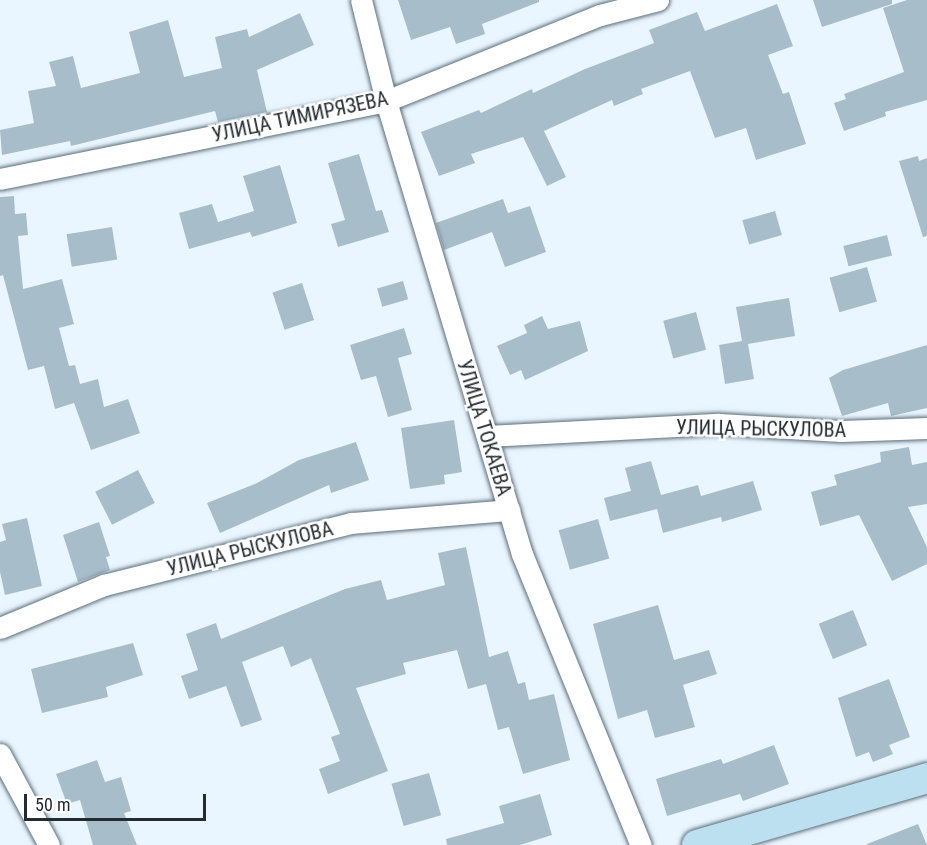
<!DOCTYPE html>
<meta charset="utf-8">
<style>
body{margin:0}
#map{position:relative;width:927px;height:845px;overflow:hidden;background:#eaf6ff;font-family:"Roboto Condensed",sans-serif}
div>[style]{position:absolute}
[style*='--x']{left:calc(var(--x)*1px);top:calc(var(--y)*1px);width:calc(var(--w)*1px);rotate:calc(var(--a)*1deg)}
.building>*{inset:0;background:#a8bdca;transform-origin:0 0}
.roads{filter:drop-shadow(0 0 2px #5b6e7a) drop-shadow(0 0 2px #5b6e7a)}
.street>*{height:21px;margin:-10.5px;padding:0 10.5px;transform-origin:10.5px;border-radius:10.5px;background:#fff}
.secondary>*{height:30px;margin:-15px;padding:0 15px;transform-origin:15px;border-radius:15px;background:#bde0f1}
span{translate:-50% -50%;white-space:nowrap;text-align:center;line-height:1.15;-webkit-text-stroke:5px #fff;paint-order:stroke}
.street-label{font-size:20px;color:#242c31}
.scale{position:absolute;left:24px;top:794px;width:182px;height:27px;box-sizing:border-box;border:3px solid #242c31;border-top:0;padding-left:8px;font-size:18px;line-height:21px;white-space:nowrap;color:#242c31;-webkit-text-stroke:4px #fff;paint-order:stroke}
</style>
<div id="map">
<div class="building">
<i style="clip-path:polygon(398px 0,539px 0,539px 2px,482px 24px,485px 34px,456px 44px,450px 27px,411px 40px)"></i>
<i style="clip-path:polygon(813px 0,892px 0,892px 4px,822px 27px)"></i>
<i style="clip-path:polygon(907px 0,927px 0,927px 100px,885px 112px,886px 116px,844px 131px,834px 103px,846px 99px,844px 94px,904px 72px,883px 8px)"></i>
<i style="clip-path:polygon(777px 4px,793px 46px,768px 55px,783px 94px,789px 92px,806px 144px,756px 160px,746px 128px,715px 138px,690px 71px,641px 89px,643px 94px,614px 106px,612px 100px,544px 131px,566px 177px,547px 186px,523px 137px,471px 154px,475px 163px,439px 176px,421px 132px,479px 110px,481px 113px,532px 89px,533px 93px,585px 69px,654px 43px,649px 30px,697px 12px,705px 31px)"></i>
<i style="clip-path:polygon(300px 13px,314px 45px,257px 70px,267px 112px,218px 122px,215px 111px,71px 146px,70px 141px,2px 155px,0 130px,34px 123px,28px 91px,56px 86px,49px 62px,73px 56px,81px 88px,140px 73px,129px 32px,168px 20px,184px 77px,222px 68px,215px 37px,247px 29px,249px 37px)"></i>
<i style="clip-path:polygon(359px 154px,376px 211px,382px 210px,389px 232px,338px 247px,331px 224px,345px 220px,328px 163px)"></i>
<i style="clip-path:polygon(918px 156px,919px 161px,927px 158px,927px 236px,923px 237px,899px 161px)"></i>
<i style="clip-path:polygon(280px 165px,297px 223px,252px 237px,250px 232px,189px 249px,179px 213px,212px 204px,218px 222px,254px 211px,243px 176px)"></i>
<i style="clip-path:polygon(14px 196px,15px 214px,26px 213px,28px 235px,18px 236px,23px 289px,62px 279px,74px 324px,59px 328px,69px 366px,75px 365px,80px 384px,98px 379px,104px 407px,128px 399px,140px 433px,91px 450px,74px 403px,55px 409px,44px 366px,28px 370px,3px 275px,0 276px,0 197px)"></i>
<i style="clip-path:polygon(503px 199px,508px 213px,530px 206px,546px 252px,505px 267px,492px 232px,444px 250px,436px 223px)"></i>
<i style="left:775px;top:211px;width:25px;height:34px;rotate:74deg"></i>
<i style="left:112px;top:227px;width:33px;height:46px;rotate:81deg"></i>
<i style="left:887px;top:235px;width:21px;height:45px;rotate:76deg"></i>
<i style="left:867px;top:267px;width:36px;height:39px;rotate:74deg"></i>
<i style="left:403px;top:281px;width:19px;height:27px;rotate:74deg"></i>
<i style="left:302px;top:283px;width:39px;height:31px;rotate:72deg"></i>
<i style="clip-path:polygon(789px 298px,795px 336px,748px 344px,754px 379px,725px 384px,719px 345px,742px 341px,736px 307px)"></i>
<i style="left:696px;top:312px;width:39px;height:34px;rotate:75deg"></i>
<i style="clip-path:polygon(542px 316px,548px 329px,580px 321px,588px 351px,525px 380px,521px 370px,510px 375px,497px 346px,527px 333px,524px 325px)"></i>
<i style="clip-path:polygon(404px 328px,412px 354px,398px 358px,412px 410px,388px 417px,376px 376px,361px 380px,350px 345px)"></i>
<i style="clip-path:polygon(927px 345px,927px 408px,891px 416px,888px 403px,842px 416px,829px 378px,843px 370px)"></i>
<i style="clip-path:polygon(454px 420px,462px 472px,444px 475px,445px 484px,410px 489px,401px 428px)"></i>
<i style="clip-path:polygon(356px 442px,369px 480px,331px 493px,329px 485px,220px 533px,207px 503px,257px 483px,299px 460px)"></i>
<i style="clip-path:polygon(909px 447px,912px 465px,927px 462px,927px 504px,908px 507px,927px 547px,927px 564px,892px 581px,859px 515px,820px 526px,811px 492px,837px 485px,834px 475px,881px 462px,880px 452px)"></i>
<i style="clip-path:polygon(651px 461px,661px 495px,698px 485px,701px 496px,753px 481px,762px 510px,722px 522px,721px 517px,663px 533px,657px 509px,610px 521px,604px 498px,631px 491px,625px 468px)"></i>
<i style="left:138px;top:470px;width:37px;height:48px;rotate:63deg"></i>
<i style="clip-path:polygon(27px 518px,42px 586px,5px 595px,0 572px,0 542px,6px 540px,2px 524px)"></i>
<i style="left:598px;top:519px;width:41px;height:41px;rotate:74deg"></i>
<i style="clip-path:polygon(99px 522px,110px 556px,106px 557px,110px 570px,78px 582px,63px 535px)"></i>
<i style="clip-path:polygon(466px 547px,489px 657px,508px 651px,518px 684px,525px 682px,529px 700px,554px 694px,570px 760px,523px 774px,509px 727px,498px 730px,486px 684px,468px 689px,457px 650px,403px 663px,406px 674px,356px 688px,388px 771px,328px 794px,319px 769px,340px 761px,331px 737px,340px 734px,311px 658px,291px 667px,283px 646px,242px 662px,262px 720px,241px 727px,226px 686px,189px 699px,181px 676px,198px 670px,186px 634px,216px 623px,221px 639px,345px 589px,381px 580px,387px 600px,445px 585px,438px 553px)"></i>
<i style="clip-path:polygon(658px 605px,674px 660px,709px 650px,717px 674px,683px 685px,695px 727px,655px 738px,647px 710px,618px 719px,593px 624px)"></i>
<i style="left:853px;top:610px;width:38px;height:37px;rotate:68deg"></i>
<i style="clip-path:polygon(133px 643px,143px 675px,106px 687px,108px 697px,42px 713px,31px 669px)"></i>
<i style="clip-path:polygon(889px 679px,910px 737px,889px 745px,893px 754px,873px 762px,869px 752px,856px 757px,838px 698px)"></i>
<i style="clip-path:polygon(774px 745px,789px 784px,743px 801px,740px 794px,667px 816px,656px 779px,721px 759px,723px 764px)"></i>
<i style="clip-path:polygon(97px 760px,105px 782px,121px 777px,131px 811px,124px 813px,137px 845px,93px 845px,80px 800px,67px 804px,56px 774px)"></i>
<i style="left:429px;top:773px;width:44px;height:39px;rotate:74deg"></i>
<i style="clip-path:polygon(540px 794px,552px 835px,520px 845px,447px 845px,446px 839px,504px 823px,499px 806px)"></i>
<i style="clip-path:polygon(918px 824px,927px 845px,867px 845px,867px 844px)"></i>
</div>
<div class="roads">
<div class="street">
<i style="--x:361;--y:0;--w:104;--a:76.1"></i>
<i style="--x:386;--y:101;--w:473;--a:73.3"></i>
<i style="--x:522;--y:554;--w:314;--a:67.8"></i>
<i style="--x:0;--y:179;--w:394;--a:-11.4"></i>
<i style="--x:386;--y:101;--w:231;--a:-21.9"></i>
<i style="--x:600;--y:15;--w:60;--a:-14.5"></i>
<i style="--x:487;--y:436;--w:232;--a:-3"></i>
<i style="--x:719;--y:424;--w:122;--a:3.3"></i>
<i style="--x:841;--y:431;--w:86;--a:-2"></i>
<i style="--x:0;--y:628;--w:113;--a:-22.5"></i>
<i style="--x:104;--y:585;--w:255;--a:-14.1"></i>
<i style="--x:351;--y:523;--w:159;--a:-4.7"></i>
<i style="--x:0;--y:754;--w:103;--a:61.7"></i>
</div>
<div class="secondary">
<i style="--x:697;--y:845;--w:240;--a:-16.2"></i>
</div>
</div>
<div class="street-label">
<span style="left:300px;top:117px;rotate:-12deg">УЛИЦА ТИМИРЯЗЕВА</span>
<span style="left:484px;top:428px;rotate:73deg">УЛИЦА ТОКАЕВА</span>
<span style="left:761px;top:429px;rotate:1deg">УЛИЦА РЫСКУЛОВА</span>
<span style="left:250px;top:549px;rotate:-14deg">УЛИЦА РЫСКУЛОВА</span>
</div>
<div class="scale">50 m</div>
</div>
